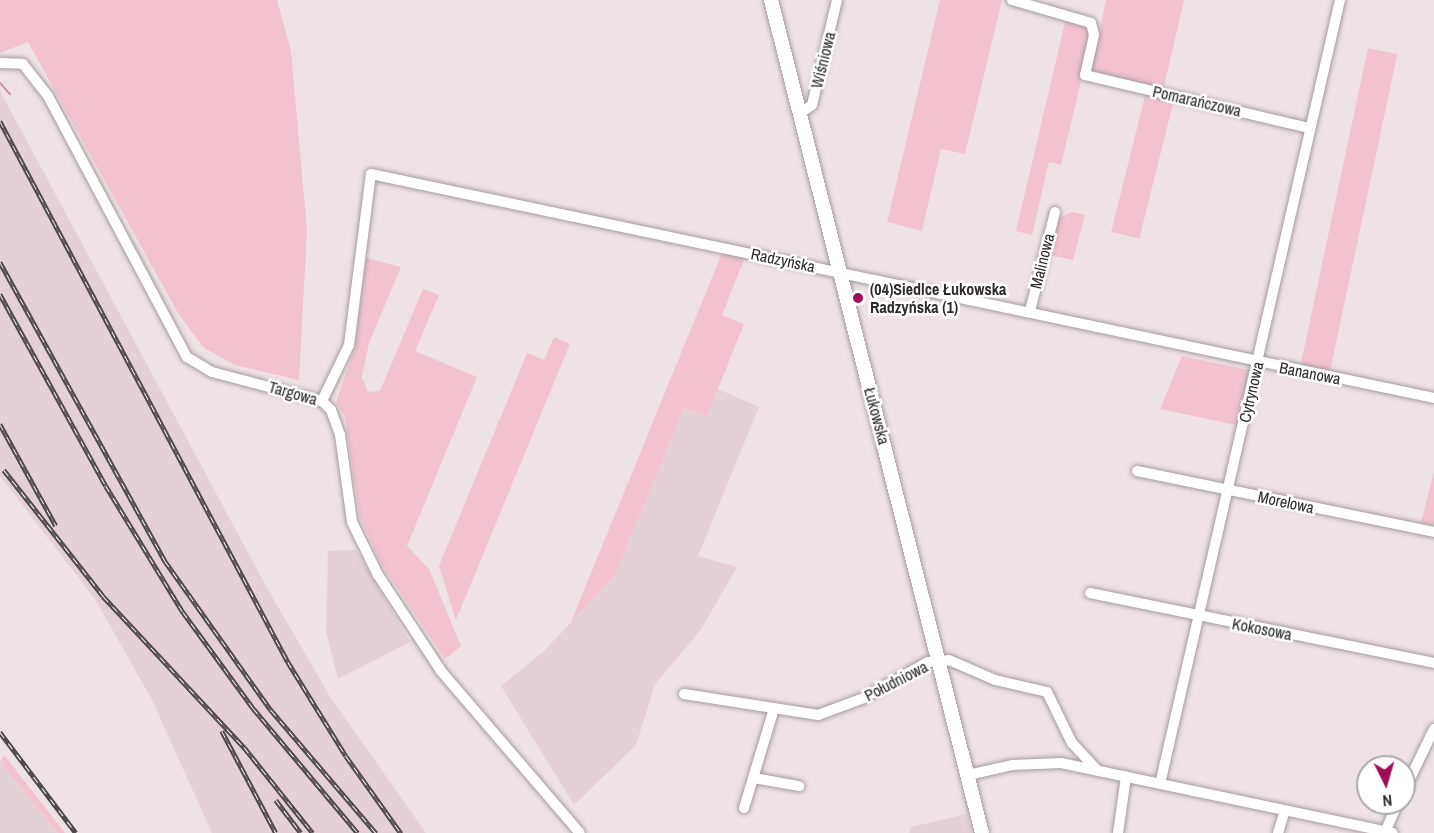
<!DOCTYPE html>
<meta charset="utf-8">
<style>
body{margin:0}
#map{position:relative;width:1434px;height:833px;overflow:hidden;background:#eee2e6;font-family:"Archivo Narrow",sans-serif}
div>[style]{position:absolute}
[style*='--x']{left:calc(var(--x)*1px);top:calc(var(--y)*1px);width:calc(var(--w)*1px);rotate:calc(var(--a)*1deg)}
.built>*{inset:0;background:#e4d1d7}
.green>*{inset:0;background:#f2c2d1;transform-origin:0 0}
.stream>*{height:2px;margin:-1px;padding:0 1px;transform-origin:1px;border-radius:1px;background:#cc91a5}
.roads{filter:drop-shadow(0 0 2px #a59b9e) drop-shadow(0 0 2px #a59b9e)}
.minor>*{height:10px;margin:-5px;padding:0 5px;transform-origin:5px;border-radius:5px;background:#fff}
.major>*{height:14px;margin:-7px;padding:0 7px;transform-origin:7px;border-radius:7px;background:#fff}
.rail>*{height:4.5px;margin-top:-2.25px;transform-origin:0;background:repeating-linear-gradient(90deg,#fff 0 7px,#4f4a4b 0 14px);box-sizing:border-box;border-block:2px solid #4f4a4b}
.dots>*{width:16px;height:16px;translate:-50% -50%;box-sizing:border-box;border:3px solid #fff;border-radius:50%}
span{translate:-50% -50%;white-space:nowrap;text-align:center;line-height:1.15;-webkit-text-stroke:5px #fff;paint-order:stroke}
.street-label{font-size:16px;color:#2e2a2b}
.poi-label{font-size:16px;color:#2e2a2b;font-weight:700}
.left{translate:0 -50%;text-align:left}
.north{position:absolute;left:1356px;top:755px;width:60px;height:60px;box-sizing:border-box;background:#fff;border:2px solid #abaaaa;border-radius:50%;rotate:175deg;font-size:16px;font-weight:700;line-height:24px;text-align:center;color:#2e2a2b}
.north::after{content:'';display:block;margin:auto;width:21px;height:27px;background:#9e0f59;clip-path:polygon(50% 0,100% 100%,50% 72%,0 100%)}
</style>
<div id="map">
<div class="built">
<i style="clip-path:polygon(0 91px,266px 586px,329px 695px,426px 833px,212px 833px,152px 700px,95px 599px,0 476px)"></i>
<i style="clip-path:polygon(718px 389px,759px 407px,698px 556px,737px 567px,700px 631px,655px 684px,636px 745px,574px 805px,501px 686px,543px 652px,615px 576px,684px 408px,707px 416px)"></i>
<i style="clip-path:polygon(356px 550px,410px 642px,338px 679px,326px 632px,328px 551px)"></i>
<i style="clip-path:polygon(0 762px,58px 833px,0 833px)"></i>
<i style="clip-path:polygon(967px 814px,971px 833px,909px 833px,911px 827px)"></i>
</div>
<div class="green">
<i style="clip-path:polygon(0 0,277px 0,291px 51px,307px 230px,299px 380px,235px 365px,203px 347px,178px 313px,28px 42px,0 53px)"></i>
<i style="clip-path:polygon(940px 0,1002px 0,965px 154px,941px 149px,922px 231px,887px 222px)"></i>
<i style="clip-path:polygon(1106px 0,1184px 0,1163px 91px,1091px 70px)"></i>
<i style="clip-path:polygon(1066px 18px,1085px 22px,1092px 36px,1061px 165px,1049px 162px,1032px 235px,1016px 231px)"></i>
<i style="left:1368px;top:48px;width:30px;height:326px;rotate:12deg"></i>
<i style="left:1146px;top:92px;width:29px;height:144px;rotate:14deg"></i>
<i style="clip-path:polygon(1072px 212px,1085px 215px,1073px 260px,1045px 254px,1057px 219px)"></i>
<i style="clip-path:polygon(722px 253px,745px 257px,722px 315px,744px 324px,707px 416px,684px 408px,615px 576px,571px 622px)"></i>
<i style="clip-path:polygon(366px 258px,401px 267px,369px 343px,362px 377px,368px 392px,380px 391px,423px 289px,439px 295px,415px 351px,477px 377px,407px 546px,429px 569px,461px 646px,445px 659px,382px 565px,360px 518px,345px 417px,336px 402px,355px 347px)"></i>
<i style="clip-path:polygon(554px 337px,570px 344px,456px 620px,439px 566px,527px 353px,544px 360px)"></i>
<i style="clip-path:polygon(1182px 356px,1249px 370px,1236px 425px,1160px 409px)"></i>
<i style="clip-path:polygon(1434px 471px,1434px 525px,1421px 523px)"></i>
<i style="clip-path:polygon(4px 755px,65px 833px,58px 833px,0 762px)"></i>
</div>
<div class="stream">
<i style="--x:0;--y:83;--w:15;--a:48"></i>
</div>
<div class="roads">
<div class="minor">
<i style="--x:1012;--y:0;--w:82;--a:16.2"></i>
<i style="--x:1091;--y:23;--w:12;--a:76"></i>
<i style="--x:1094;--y:35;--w:41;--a:102.7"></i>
<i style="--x:1085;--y:75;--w:231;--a:13.3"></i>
<i style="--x:0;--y:63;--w:23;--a:2"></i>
<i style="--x:23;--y:64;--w:41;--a:52"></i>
<i style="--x:48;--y:96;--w:296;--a:62"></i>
<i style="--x:187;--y:357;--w:29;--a:31"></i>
<i style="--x:212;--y:372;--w:114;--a:14.8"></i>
<i style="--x:322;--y:401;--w:13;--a:45"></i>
<i style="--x:331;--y:410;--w:27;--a:70"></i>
<i style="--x:340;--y:435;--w:88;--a:82.1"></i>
<i style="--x:352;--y:522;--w:59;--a:63.9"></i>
<i style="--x:378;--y:575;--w:115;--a:56.7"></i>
<i style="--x:441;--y:671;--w:213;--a:49.4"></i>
<i style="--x:800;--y:113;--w:14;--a:-34"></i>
<i style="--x:812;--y:105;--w:108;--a:-76.6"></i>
<i style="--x:1030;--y:311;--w:102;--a:-75.8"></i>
<i style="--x:322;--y:401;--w:62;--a:-64.3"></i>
<i style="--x:349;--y:345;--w:172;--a:-82.7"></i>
<i style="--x:371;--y:174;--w:1086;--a:11.9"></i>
<i style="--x:1137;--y:471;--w:303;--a:11.6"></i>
<i style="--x:1090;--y:593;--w:351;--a:11.5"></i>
<i style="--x:684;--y:694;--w:136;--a:8.9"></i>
<i style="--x:818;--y:715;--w:49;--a:-20.3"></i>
<i style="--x:864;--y:698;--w:73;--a:-29.4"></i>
<i style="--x:928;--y:662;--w:21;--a:-5"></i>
<i style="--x:949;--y:660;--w:50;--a:23.5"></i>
<i style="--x:995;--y:680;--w:53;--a:13"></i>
<i style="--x:1047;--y:692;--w:57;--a:63.9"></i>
<i style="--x:1072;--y:743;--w:38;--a:47"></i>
<i style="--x:968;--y:775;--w:45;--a:-12.8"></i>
<i style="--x:1012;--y:765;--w:49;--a:-2.3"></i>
<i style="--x:1061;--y:763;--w:339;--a:11.9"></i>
<i style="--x:754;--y:778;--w:46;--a:10.1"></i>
<i style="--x:1160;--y:784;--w:804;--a:-77.07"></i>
<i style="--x:1404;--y:791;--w:69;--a:-64.2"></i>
<i style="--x:744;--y:808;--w:100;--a:-73.2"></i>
<i style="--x:1385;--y:832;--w:32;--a:-66"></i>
<i style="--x:1118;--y:833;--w:57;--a:-81.9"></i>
<i style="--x:1278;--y:833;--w:24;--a:-73"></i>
</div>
<div class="major">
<i style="--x:771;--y:0;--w:859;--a:75.79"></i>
</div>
</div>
<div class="rail">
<i style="--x:0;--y:121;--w:613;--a:61.97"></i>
<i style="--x:288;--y:662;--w:110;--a:58.3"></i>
<i style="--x:346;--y:756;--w:95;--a:54.5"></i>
<i style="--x:0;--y:262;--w:342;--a:61.1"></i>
<i style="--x:165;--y:561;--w:183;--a:54.6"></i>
<i style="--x:271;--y:710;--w:162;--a:49.5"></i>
<i style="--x:0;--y:294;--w:219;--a:61.1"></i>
<i style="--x:106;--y:486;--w:148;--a:58.6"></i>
<i style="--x:183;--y:612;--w:119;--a:53.9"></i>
<i style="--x:253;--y:708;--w:163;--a:50"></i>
<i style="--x:0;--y:424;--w:116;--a:61.2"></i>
<i style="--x:4;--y:470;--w:160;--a:51.8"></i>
<i style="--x:103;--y:596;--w:207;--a:47"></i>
<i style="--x:244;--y:747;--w:110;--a:51.3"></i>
<i style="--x:222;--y:731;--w:115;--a:62.1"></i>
<i style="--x:0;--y:732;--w:126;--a:53"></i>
<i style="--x:276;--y:800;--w:41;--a:52.9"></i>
</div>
<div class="dots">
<i style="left:858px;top:298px;background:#9e0f59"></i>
</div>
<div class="street-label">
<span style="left:823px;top:60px;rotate:-76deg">Wiśniowa</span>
<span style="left:1197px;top:101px;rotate:13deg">Pomarańczowa</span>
<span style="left:783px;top:260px;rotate:12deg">Radzyńska</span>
<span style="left:1042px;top:261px;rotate:-76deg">Malinowa</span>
<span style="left:1310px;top:373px;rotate:11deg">Bananowa</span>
<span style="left:1251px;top:392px;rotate:-77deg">Cytrynowa</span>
<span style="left:293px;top:393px;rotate:16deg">Targowa</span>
<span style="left:877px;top:416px;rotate:75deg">Łukowska</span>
<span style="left:1286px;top:502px;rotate:12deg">Morelowa</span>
<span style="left:1262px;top:629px;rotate:11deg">Kokosowa</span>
<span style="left:896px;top:681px;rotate:-27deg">Południowa</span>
</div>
<div class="poi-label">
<span class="left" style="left:870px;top:298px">(04)Siedlce Łukowska<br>Radzyńska (1)</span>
</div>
<div class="north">N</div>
</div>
